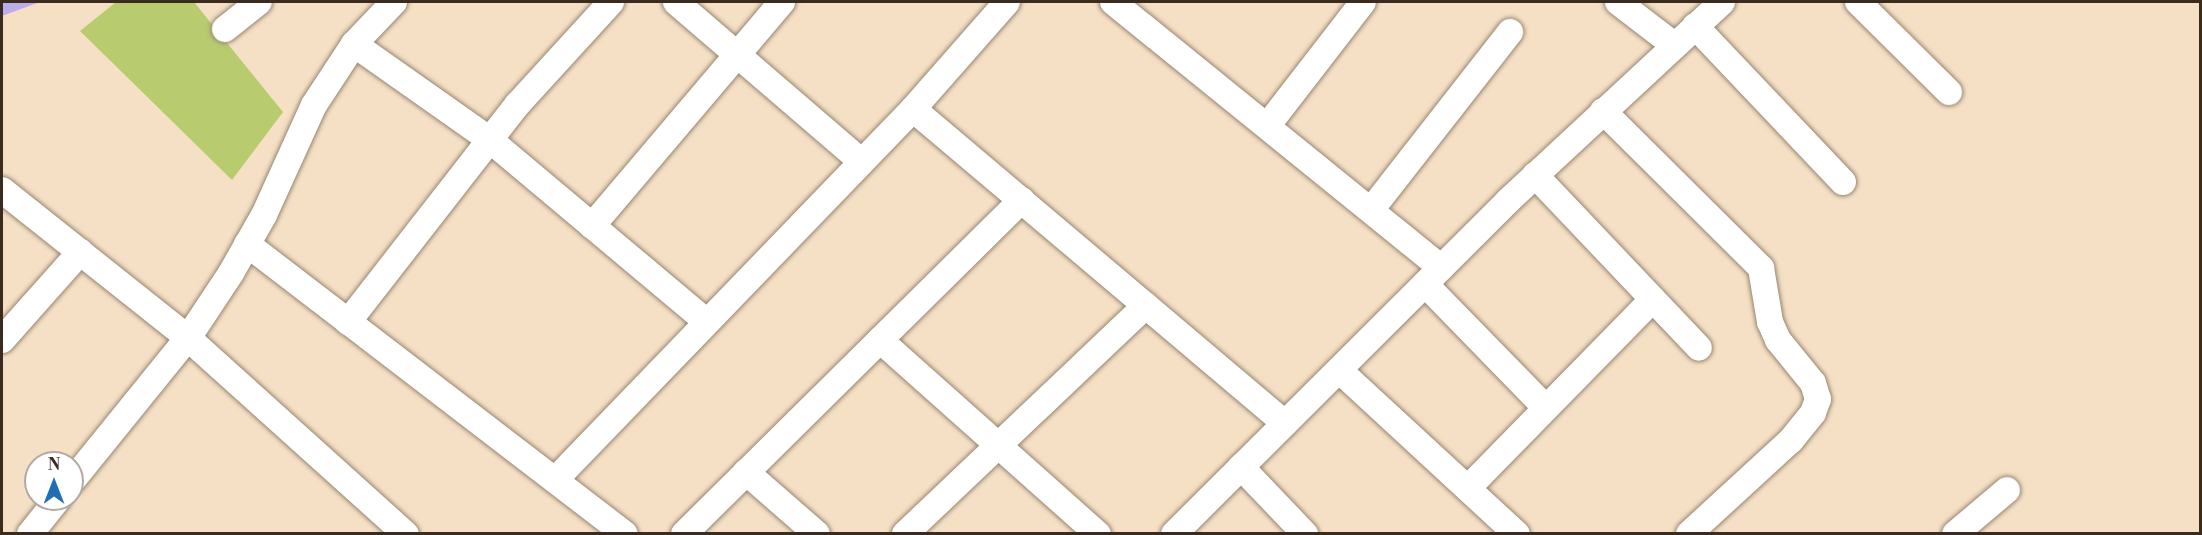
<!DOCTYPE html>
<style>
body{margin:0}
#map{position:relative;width:2202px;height:535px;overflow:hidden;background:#f5e0c5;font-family:"Libre Bodoni",serif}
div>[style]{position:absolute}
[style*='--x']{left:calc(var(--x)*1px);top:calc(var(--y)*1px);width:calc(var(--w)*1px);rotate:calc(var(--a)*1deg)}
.green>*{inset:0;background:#b8cb6f}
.building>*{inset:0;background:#bcace8}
.roads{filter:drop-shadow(0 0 2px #988572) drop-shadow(0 0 2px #988572)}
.minor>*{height:26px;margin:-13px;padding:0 13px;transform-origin:13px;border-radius:13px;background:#fff}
span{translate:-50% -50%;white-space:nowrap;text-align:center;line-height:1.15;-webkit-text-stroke:6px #fff;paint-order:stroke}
.frame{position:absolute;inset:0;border:3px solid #3b2a1e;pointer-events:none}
.north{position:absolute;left:24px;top:451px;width:60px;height:60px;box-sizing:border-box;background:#fff;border:2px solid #b1aaa5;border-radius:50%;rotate:0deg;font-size:16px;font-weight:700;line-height:24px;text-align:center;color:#3b2a1e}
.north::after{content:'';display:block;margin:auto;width:21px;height:27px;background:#1f6fb2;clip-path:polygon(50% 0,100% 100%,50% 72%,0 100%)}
</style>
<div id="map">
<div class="green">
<i style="clip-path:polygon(116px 2px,194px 2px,283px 112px,232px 180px,80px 31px)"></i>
</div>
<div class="building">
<i style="clip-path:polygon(2px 2px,40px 2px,2px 16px)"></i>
</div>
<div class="roads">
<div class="minor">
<i style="--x:676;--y:2;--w:245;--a:40.7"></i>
<i style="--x:1113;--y:2;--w:422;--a:39"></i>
<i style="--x:1618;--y:2;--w:71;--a:37.5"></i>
<i style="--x:1858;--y:2;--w:128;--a:44.7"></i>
<i style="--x:1695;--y:26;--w:215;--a:46.5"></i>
<i style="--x:225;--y:29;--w:43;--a:-38.5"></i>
<i style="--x:354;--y:44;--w:166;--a:35.2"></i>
<i style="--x:490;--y:140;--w:283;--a:40"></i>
<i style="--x:913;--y:109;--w:487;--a:40.2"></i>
<i style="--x:1603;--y:111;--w:223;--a:44.8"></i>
<i style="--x:1761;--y:268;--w:55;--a:80.5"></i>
<i style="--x:1770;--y:322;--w:20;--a:66"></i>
<i style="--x:1778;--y:340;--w:55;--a:50.9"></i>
<i style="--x:1813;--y:383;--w:17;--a:73"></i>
<i style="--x:1818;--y:399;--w:15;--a:110"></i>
<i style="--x:1813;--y:413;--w:36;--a:129"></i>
<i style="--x:1790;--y:441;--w:137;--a:137.4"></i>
<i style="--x:1268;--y:125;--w:155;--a:-52.3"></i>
<i style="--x:1535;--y:175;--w:238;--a:46.5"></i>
<i style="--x:2;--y:190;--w:238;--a:38.5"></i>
<i style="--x:188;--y:338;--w:293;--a:42"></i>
<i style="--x:1371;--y:210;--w:226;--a:-52"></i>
<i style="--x:592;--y:226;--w:294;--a:-49.7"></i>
<i style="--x:247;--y:244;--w:476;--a:37.5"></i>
<i style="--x:1425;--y:284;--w:173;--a:45.7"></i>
<i style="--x:348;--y:322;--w:276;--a:-52.1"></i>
<i style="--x:518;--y:104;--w:138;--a:-47.6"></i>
<i style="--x:2;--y:340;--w:118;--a:-48.4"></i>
<i style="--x:880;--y:340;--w:292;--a:41.7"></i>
<i style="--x:1339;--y:370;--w:242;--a:42.7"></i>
<i style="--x:1241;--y:467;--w:93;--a:46.3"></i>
<i style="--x:746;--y:472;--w:94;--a:41.1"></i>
<i style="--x:555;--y:480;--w:516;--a:-46.02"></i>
<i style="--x:913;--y:109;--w:142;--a:-48.7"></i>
<i style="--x:72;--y:481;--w:184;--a:-51"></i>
<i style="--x:188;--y:338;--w:78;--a:-56.5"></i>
<i style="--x:231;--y:273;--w:67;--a:-60.4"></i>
<i style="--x:264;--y:215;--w:121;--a:-65.6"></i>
<i style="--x:314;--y:105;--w:73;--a:-56.7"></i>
<i style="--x:354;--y:44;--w:58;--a:-46.4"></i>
<i style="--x:1468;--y:488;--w:264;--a:-45.6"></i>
<i style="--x:30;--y:534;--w:45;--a:-51.3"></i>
<i style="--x:684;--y:534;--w:475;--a:-44.7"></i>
<i style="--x:905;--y:534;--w:332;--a:-43.5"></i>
<i style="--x:1174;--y:534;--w:472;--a:-44.9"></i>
<i style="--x:1508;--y:201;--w:292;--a:-42.9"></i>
<i style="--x:1955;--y:534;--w:68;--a:-40.2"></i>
</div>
</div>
<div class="frame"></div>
<div class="north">N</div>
</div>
